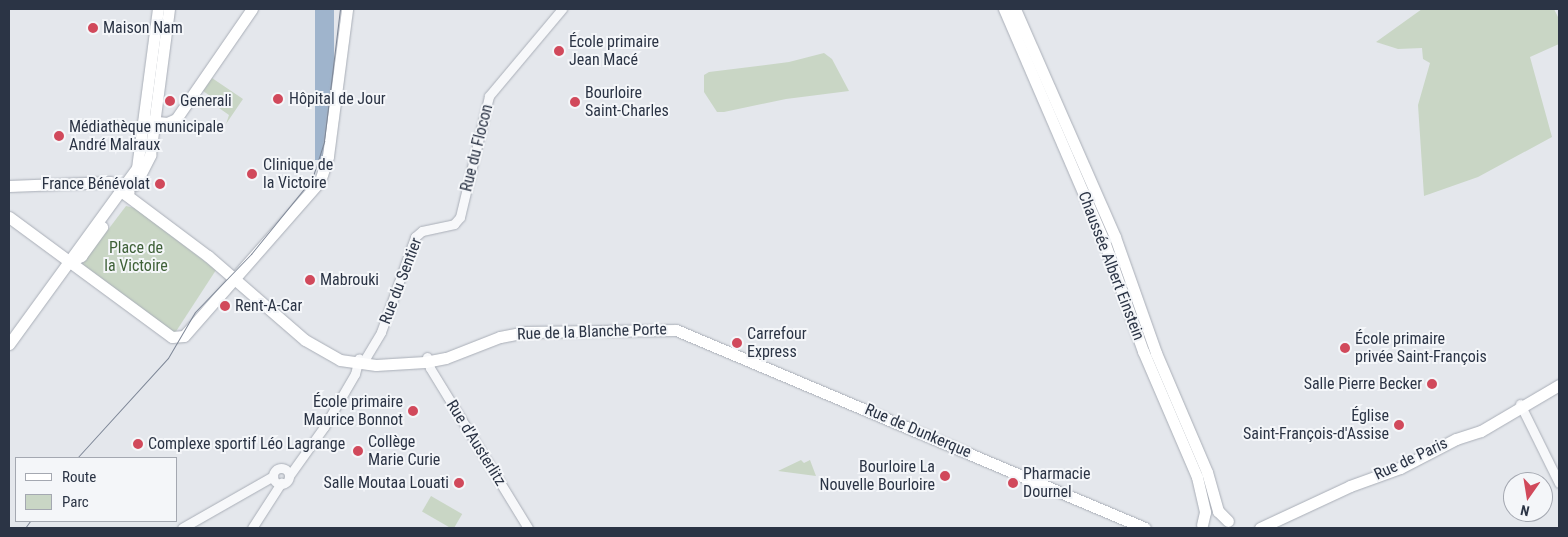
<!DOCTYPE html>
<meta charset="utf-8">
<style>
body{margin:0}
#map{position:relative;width:1568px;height:537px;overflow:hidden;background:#e4e7ec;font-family:"Roboto Condensed",sans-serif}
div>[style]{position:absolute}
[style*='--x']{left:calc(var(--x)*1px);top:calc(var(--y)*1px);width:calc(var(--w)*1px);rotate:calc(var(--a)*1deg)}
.green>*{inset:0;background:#c9d6c5;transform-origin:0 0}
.water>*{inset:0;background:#9fb4cc;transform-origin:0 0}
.roads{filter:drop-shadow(0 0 1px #a9aeb7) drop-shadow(0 0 1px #a9aeb7)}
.minor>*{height:9px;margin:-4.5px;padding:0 4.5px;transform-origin:4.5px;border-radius:4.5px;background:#f7f8fa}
.minor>.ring{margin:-4.5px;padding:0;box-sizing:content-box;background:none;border:9px solid #f7f8fa;border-radius:50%}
.major>*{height:11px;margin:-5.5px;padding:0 5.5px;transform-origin:5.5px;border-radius:5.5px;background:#fff}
.tram>*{height:1px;margin:-0.5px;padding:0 0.5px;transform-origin:0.5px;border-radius:0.5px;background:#7d8696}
.dots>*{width:14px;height:14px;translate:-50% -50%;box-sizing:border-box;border:2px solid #f4f6f9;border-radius:50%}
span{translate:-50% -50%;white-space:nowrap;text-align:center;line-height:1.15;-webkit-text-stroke:4px #f4f6f9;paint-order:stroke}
.poi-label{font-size:16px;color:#2b3445}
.left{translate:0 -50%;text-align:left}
.right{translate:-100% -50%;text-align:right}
.street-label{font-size:16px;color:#2b3445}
.park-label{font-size:16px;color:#3f6138}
.frame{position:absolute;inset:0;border:10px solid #2b3445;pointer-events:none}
.legend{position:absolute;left:15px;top:457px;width:162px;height:65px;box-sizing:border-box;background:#f4f6f9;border:1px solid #a4a8b1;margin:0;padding:6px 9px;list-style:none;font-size:15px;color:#2b3445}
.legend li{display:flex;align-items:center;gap:10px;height:25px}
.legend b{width:25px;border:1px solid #a4a8b1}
.north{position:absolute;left:1503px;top:472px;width:50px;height:50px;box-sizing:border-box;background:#f4f6f9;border:1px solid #a4a8b1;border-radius:50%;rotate:193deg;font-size:14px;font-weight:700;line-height:20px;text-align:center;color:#2b3445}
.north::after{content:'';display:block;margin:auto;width:18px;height:22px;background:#d1495b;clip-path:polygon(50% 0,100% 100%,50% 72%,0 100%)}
</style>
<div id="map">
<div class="green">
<i style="clip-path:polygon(1422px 9px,1554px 9px,1559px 19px,1559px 44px,1530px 57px,1552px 137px,1478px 177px,1424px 196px,1418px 105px,1430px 63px,1423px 59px,1422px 48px,1398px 49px,1376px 42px)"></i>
<i style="clip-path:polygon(824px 53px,832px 59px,849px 91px,786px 99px,724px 112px,717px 112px,704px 92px,704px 75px,709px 72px,789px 62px)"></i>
<i style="clip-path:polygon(212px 78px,243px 99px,226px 124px,229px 115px,219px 108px,222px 104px,203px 91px)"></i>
<i style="clip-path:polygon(126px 206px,135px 208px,216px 270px,175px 333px,82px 264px)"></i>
<i style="clip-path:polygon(801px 460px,804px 463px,810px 460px,816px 476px,778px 471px)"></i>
<i style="left:431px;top:496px;width:36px;height:18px;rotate:30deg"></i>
</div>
<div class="water">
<i style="left:315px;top:9px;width:19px;height:151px"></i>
</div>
<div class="roads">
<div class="minor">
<i style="--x:427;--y:357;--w:11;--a:75"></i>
<i style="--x:430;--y:368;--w:188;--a:58.5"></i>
<i style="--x:362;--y:364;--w:37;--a:-59"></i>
<i style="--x:381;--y:332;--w:101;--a:-70.3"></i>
<i style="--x:415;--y:237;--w:9;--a:-41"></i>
<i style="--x:422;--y:231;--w:33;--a:-12"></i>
<i style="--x:454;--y:224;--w:9;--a:-49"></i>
<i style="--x:460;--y:217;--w:124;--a:-76.5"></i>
<i style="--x:489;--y:96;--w:114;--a:-50"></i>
<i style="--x:1520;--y:404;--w:88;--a:63.7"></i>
<i class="ring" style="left:273px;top:468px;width:7px;height:7px"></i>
<i style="--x:289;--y:476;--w:60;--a:-54.5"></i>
<i style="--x:324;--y:427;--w:61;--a:-59.7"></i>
<i style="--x:355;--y:374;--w:16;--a:-76"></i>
<i style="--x:182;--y:528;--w:105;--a:-29.7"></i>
<i style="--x:252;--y:528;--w:54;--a:-57.2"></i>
</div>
<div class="major">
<i style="--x:1004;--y:9;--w:253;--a:66.7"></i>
<i style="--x:1104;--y:241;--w:117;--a:70.5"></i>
<i style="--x:1143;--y:351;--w:137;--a:66.8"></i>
<i style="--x:1197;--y:477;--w:36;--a:77"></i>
<i style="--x:1205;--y:512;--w:13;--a:103"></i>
<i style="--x:1015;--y:9;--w:249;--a:66.3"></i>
<i style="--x:1115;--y:237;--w:123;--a:70.5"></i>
<i style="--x:1156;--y:353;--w:129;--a:66.8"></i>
<i style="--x:1207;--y:472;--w:41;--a:74.2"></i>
<i style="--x:1218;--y:511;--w:14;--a:45"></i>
<i style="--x:148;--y:121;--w:19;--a:6"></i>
<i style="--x:167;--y:123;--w:10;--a:-24"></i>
<i style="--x:176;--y:119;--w:134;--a:-55.4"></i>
<i style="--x:135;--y:185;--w:34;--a:-63"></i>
<i style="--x:150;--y:155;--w:147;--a:-82.6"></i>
<i style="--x:9;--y:186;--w:101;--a:-2.3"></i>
<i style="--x:110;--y:182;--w:21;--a:28"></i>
<i style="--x:121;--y:191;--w:109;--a:36.8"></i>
<i style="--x:208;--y:256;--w:128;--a:40.9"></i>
<i style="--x:305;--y:340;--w:40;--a:29.7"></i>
<i style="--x:340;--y:360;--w:36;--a:8"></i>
<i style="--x:376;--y:365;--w:49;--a:-3.5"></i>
<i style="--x:425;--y:362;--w:21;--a:-11"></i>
<i style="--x:446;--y:358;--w:58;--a:-21.3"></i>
<i style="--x:500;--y:337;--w:25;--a:-11"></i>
<i style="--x:525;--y:332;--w:151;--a:-0.8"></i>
<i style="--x:676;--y:330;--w:509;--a:22.89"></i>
<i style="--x:9;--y:217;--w:202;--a:36.4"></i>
<i style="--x:172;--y:337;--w:12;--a:-5"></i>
<i style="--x:184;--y:336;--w:206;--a:-48.7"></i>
<i style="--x:320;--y:181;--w:26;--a:-72"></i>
<i style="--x:328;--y:156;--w:148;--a:-82.6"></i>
<i style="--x:70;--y:262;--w:13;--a:-29"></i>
<i style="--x:81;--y:256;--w:36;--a:-54"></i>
<i style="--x:9;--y:344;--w:218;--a:-54"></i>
<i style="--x:137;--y:168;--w:160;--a:-82.5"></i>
<i style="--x:1260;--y:528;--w:99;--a:-25"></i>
<i style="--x:1350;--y:486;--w:53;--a:-19.8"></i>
<i style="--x:1400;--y:468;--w:63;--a:-27.4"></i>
<i style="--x:1456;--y:439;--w:26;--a:-18"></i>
<i style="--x:1481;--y:431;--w:91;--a:-30.5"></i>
</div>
</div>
<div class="tram">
<i style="--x:77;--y:458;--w:135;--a:-47.7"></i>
<i style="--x:168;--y:358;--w:53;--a:-59.6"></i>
<i style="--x:195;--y:312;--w:81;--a:-46"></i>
<i style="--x:251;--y:254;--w:97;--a:-50.9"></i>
<i style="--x:312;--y:179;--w:40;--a:-72"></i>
<i style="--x:324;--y:141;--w:133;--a:-83.1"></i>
<i style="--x:25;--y:528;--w:9;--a:-54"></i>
</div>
<div class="dots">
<i style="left:93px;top:28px;background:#d1495b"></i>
<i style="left:559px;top:51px;background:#d1495b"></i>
<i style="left:278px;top:99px;background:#d1495b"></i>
<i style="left:170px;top:101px;background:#d1495b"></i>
<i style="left:575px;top:102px;background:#d1495b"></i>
<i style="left:59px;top:136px;background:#d1495b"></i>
<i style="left:252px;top:174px;background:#d1495b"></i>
<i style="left:160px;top:184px;background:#d1495b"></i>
<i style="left:310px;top:280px;background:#d1495b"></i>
<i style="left:225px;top:306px;background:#d1495b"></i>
<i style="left:737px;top:343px;background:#d1495b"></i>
<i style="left:1345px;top:348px;background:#d1495b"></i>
<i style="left:1432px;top:384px;background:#d1495b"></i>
<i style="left:413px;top:411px;background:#d1495b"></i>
<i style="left:1399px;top:425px;background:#d1495b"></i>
<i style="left:138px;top:444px;background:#d1495b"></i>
<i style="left:358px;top:451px;background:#d1495b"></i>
<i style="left:945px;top:476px;background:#d1495b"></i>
<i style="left:459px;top:483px;background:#d1495b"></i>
<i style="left:1013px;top:483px;background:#d1495b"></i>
</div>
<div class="poi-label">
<span class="left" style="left:103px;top:28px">Maison Nam</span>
<span class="left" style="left:569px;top:51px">École primaire<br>Jean Macé</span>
<span class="left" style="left:585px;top:102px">Bourloire<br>Saint-Charles</span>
<span class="left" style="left:289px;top:99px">Hôpital de Jour</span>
<span class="left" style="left:180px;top:101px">Generali</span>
<span class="left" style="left:69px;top:136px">Médiathèque municipale<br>André Malraux</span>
<span class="left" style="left:263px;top:174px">Clinique de<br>la Victoire</span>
<span class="right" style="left:150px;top:184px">France Bénévolat</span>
<span class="left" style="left:320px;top:280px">Mabrouki</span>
<span class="left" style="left:235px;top:306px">Rent-A-Car</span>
<span class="left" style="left:747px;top:343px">Carrefour<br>Express</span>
<span class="left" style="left:1355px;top:348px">École primaire<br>privée Saint-François</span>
<span class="right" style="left:1422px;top:384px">Salle Pierre Becker</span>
<span class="right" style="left:403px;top:411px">École primaire<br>Maurice Bonnot</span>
<span class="right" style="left:1389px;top:425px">Église<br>Saint-François-d'Assise</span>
<span class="left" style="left:368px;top:451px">Collège<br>Marie Curie</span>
<span class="left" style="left:148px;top:444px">Complexe sportif Léo Lagrange</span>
<span class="right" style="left:935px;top:476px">Bourloire La<br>Nouvelle Bourloire</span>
<span class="left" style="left:1023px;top:483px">Pharmacie<br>Dournel</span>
<span class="right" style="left:449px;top:483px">Salle Moutaa Louati</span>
</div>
<div class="street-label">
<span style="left:477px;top:148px;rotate:-76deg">Rue du Flocon</span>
<span style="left:1111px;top:266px;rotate:69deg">Chaussée Albert Einstein</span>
<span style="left:401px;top:281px;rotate:-69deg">Rue du Sentier</span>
<span style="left:592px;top:332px;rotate:-2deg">Rue de la Blanche Porte</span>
<span style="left:918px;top:431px;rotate:23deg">Rue de Dunkerque</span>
<span style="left:476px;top:443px;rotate:58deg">Rue d'Austerlitz</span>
<span style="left:1411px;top:459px;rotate:-25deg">Rue de Paris</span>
</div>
<div class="park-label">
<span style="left:136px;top:257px">Place de<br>la Victoire</span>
</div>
<div class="frame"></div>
<ul class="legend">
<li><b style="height:6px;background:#fff"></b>Route</li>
<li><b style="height:14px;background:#c9d6c5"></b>Parc</li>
</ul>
<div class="north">N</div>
</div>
